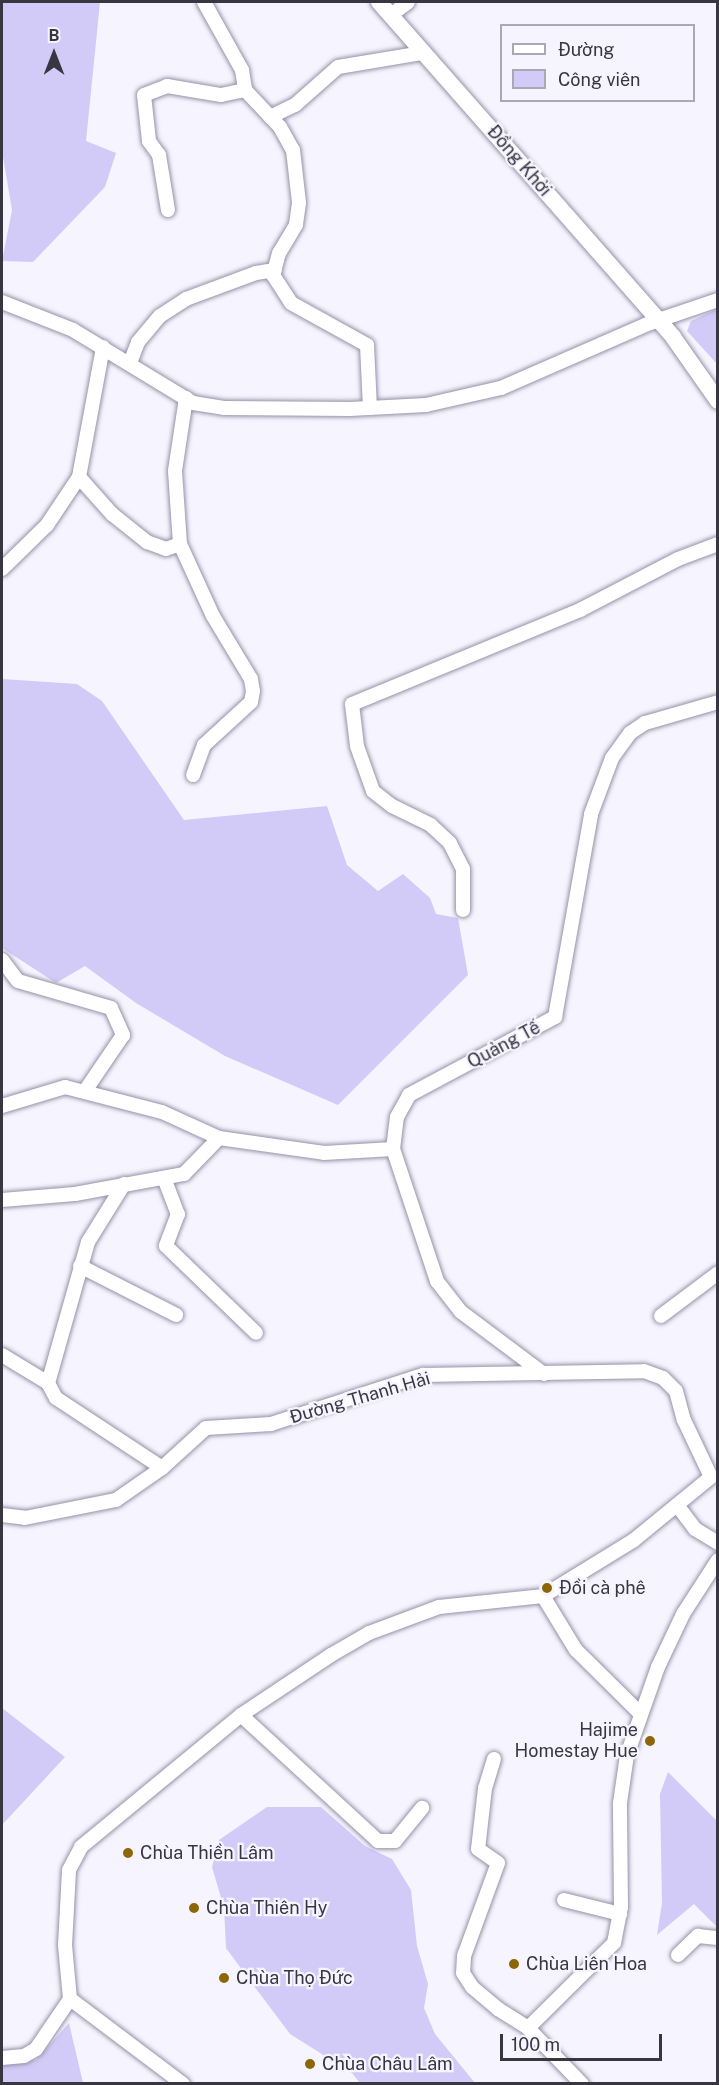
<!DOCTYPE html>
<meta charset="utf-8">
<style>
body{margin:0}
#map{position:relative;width:719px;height:2085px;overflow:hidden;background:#f6f4fe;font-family:"Public Sans",sans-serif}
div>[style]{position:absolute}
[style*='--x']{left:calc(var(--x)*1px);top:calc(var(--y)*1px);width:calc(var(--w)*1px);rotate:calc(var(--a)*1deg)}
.green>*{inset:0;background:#d2caf7}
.roads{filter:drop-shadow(0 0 2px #9691a8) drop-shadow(0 0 2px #9691a8)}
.minor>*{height:14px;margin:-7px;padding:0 7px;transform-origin:7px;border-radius:7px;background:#fff}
.tertiary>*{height:16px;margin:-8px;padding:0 8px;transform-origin:8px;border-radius:8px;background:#fff}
.dots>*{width:16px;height:16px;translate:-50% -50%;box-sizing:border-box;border:3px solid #f6f4fe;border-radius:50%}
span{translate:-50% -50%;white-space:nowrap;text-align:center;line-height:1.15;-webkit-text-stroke:4.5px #f6f4fe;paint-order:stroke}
.street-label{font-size:18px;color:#383640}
.poi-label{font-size:18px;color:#383640}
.left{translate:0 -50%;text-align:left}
.right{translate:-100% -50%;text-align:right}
.frame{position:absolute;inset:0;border:3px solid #383640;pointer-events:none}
.legend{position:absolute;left:500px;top:24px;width:195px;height:78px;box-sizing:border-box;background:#f6f4fe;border:2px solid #aaa8b2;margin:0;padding:8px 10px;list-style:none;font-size:18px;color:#383640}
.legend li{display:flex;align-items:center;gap:12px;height:30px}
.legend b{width:30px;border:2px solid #aaa8b2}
.north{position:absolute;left:24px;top:24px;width:60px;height:60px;-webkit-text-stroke:4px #f6f4fe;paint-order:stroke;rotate:0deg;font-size:16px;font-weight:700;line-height:24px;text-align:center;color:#383640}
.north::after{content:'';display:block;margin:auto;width:21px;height:27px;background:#383640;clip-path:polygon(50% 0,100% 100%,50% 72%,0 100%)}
.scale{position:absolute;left:500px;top:2034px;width:162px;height:27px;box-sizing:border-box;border:3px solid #383640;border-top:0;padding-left:8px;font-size:18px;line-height:21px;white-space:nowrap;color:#383640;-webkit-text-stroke:4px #f6f4fe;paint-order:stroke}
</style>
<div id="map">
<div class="green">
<i style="clip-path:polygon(2px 2px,100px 2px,86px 141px,116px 153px,105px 187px,33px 262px,2px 261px,12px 210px,2px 151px)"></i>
<i style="clip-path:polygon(717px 309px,717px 364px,687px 331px,691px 321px)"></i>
<i style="clip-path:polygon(2px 679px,77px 684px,102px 701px,184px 820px,327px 806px,347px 865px,378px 891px,403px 874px,430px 898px,436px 914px,458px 918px,468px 975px,338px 1105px,225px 1056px,136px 1003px,85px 966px,56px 983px,2px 948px)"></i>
<i style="clip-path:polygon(2px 1708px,65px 1757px,2px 1825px)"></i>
<i style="clip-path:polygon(668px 1772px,717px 1821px,717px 1927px,694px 1904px,657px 1935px,662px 1903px,660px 1794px)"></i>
<i style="clip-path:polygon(267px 1807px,321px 1807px,365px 1846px,392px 1859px,411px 1890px,417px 1946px,428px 1984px,424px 2008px,435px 2034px,475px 2083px,360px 2083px,352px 2073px,290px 2034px,257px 1990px,226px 1948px,224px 1908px,212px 1867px,219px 1840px)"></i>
<i style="clip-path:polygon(69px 2023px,83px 2083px,2px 2084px,2px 2062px,36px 2060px)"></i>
</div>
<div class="roads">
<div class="minor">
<i style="--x:204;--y:2;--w:78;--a:60.8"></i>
<i style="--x:242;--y:70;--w:20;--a:81"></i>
<i style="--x:245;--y:90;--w:51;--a:46.6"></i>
<i style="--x:280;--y:127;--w:26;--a:61"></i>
<i style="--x:293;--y:150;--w:53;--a:83.5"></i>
<i style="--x:299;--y:203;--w:22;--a:98"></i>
<i style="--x:296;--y:225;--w:33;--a:121"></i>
<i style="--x:279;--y:253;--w:23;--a:105"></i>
<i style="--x:273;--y:275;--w:33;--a:57"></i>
<i style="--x:291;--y:303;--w:87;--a:28.9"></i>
<i style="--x:367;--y:345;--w:63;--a:87.3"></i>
<i style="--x:391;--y:15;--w:21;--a:-37"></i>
<i style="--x:270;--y:117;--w:28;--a:-26"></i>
<i style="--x:295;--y:105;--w:57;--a:-41.5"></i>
<i style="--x:338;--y:67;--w:86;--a:-9.4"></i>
<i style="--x:168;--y:210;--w:56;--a:-99.3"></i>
<i style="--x:159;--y:155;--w:17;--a:-126"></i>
<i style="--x:149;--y:141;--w:46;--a:-96.2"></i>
<i style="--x:144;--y:95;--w:25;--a:-21"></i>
<i style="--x:167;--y:86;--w:55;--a:9.5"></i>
<i style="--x:221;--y:95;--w:25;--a:-12"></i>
<i style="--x:2;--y:302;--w:76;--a:21.5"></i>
<i style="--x:73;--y:330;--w:140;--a:31.3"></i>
<i style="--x:193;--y:403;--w:31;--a:9"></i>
<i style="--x:224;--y:408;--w:126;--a:0.5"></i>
<i style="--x:350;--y:409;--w:76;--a:-3"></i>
<i style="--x:426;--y:405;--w:77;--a:-12.8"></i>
<i style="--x:501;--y:388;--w:163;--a:-23.6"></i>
<i style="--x:650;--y:323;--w:72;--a:-18.7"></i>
<i style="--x:130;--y:363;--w:22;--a:-69"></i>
<i style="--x:138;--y:342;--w:34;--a:-50"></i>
<i style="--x:160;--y:316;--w:31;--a:-33"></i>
<i style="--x:186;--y:299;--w:75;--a:-20.4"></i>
<i style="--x:256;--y:273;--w:19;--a:-9"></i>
<i style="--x:186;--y:398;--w:74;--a:98.6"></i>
<i style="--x:175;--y:471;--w:73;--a:86.1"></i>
<i style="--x:180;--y:544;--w:79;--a:65.4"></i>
<i style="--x:213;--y:616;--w:74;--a:58.9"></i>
<i style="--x:251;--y:679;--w:12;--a:81"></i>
<i style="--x:253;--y:691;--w:11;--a:100"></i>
<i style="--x:251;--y:702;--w:64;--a:137.5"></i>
<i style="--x:204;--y:745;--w:32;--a:110"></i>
<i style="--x:79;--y:477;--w:50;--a:48.3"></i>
<i style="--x:112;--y:514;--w:45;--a:38.7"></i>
<i style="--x:147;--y:542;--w:20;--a:20"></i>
<i style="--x:166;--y:549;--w:15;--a:-20"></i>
<i style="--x:2;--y:569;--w:63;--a:-44.4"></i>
<i style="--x:47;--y:525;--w:58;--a:-56.3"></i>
<i style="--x:79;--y:477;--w:132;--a:-79.5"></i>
<i style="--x:463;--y:910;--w:41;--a:-90"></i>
<i style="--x:463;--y:869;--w:29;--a:-117"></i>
<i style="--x:450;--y:843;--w:26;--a:-137"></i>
<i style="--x:431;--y:825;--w:43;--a:-154"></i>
<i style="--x:392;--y:806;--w:24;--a:-142"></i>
<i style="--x:373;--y:791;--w:48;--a:-109.6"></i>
<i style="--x:357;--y:746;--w:42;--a:-96.8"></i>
<i style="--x:352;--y:704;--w:247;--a:-22.4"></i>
<i style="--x:580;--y:610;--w:110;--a:-27.5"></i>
<i style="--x:678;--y:559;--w:43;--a:-20.6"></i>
<i style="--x:2;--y:960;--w:26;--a:53"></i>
<i style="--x:18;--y:981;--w:97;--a:16.2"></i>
<i style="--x:111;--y:1008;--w:30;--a:66"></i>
<i style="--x:123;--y:1035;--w:68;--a:124.2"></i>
<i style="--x:2;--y:1106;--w:66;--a:-16.8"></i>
<i style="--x:65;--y:1087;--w:100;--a:14.5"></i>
<i style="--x:162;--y:1112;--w:63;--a:24.5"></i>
<i style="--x:219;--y:1138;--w:106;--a:8.1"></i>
<i style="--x:324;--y:1153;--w:69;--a:-3.3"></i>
<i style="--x:164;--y:1178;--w:39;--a:69"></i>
<i style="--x:178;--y:1214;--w:34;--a:111"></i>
<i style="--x:166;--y:1246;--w:125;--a:44"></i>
<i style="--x:124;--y:1184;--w:68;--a:121.8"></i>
<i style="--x:88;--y:1242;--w:147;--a:105.8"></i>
<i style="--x:48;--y:1383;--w:17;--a:62"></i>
<i style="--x:56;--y:1398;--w:127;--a:33.4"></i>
<i style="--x:2;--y:1200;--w:73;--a:-4.7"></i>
<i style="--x:75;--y:1194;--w:111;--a:-10.4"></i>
<i style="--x:184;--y:1174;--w:50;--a:-45.8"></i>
<i style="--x:80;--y:1266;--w:108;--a:27"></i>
<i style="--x:661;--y:1316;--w:71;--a:-37"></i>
<i style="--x:2;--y:1355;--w:54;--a:31.3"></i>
<i style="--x:544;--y:1374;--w:104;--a:-143.2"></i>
<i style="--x:461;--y:1312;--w:39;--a:-128"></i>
<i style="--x:437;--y:1281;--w:139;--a:-108.4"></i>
<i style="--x:393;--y:1149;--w:32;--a:-83"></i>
<i style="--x:397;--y:1117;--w:25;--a:-61"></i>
<i style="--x:409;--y:1095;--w:166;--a:-28.1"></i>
<i style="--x:555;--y:1017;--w:206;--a:-79.9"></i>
<i style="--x:591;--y:814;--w:60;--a:-69.4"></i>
<i style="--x:612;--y:758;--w:31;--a:-54"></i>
<i style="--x:630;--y:733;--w:18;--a:-34"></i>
<i style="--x:645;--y:723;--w:76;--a:-16"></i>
<i style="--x:677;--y:1505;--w:30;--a:53"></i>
<i style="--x:695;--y:1529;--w:27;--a:31"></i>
<i style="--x:2;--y:1515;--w:23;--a:7"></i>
<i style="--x:25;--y:1518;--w:93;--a:-11.2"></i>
<i style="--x:116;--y:1500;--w:56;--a:-34.8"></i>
<i style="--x:162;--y:1468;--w:59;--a:-42.3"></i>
<i style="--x:206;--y:1428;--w:65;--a:-3.5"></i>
<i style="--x:271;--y:1424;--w:160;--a:-17.9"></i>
<i style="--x:423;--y:1375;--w:221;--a:-1"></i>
<i style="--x:644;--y:1371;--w:20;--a:20"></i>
<i style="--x:663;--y:1378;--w:18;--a:45"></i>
<i style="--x:676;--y:1391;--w:30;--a:75"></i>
<i style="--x:684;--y:1420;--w:63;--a:64.7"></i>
<i style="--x:543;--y:1596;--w:63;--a:58.6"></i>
<i style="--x:576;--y:1650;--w:91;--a:44.6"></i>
<i style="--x:241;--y:1715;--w:186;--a:42.6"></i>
<i style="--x:378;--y:1841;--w:17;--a:0"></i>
<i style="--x:395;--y:1841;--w:43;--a:-50.7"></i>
<i style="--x:494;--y:1759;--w:30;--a:107"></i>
<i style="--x:485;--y:1788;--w:61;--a:96.5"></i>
<i style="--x:478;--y:1849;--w:24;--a:35"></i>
<i style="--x:498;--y:1863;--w:99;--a:110.1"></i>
<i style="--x:464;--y:1956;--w:17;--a:93"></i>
<i style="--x:463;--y:1973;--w:17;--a:57"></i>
<i style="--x:472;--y:1987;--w:34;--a:40"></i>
<i style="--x:498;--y:2009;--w:36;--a:32"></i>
<i style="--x:564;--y:1900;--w:58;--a:14"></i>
<i style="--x:678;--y:1955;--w:28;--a:-44"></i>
<i style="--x:698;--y:1936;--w:20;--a:6"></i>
<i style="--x:2;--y:2058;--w:22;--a:-5"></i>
<i style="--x:24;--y:2056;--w:14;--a:-30"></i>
<i style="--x:36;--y:2049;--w:60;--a:-55.8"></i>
<i style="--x:183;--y:2084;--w:141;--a:-143"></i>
<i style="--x:70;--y:1999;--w:54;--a:-95.3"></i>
<i style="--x:65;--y:1945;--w:75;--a:-86.9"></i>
<i style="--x:69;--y:1870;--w:26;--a:-62"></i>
<i style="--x:81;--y:1847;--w:207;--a:-39.5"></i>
<i style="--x:241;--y:1715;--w:108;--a:-33.7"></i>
<i style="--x:331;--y:1655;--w:44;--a:-30.1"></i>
<i style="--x:369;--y:1633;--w:75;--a:-20.4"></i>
<i style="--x:439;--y:1607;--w:105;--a:-6"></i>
<i style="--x:543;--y:1596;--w:107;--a:-31.6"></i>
<i style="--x:634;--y:1540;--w:99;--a:-39.3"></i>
<i style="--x:582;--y:2084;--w:78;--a:-134"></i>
<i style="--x:528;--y:2028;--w:121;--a:-44.7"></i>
<i style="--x:614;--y:1943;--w:37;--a:-79"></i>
<i style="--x:621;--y:1907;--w:104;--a:-90.6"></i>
<i style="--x:620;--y:1803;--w:49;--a:-81.7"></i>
<i style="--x:627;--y:1755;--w:93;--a:-70.6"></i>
<i style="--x:658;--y:1667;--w:59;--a:-64.7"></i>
<i style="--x:683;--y:1614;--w:64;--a:-57.1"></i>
</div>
<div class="tertiary">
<i style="--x:379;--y:2;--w:446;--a:48.7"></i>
<i style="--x:673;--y:337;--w:78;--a:54.9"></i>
</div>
</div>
<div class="dots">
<i style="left:547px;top:1588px;background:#8b6707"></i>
<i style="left:650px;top:1741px;background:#8b6707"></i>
<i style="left:128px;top:1853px;background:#8b6707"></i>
<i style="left:194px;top:1908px;background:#8b6707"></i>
<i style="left:514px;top:1964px;background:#8b6707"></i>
<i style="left:224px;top:1978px;background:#8b6707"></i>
<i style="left:310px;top:2064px;background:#8b6707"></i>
</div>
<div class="street-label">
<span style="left:519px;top:161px;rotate:49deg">Đồng Khởi</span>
<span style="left:504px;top:1045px;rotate:-28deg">Quảng Tế</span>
<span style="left:360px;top:1398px;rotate:-16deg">Đường Thanh Hải</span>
</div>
<div class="poi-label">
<span class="left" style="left:559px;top:1588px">Đồi cà phê</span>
<span class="right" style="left:638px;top:1741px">Hajime<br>Homestay Hue</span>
<span class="left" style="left:140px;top:1853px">Chùa Thiền Lâm</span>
<span class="left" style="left:206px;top:1908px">Chùa Thiên Hy</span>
<span class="left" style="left:526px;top:1964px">Chùa Liên Hoa</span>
<span class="left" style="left:236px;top:1978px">Chùa Thọ Đức</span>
<span class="left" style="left:322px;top:2064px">Chùa Châu Lâm</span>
</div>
<div class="frame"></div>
<ul class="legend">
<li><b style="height:8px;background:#fff"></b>Đường</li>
<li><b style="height:16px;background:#d2caf7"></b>Công viên</li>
</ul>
<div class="north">B</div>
<div class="scale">100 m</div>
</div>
